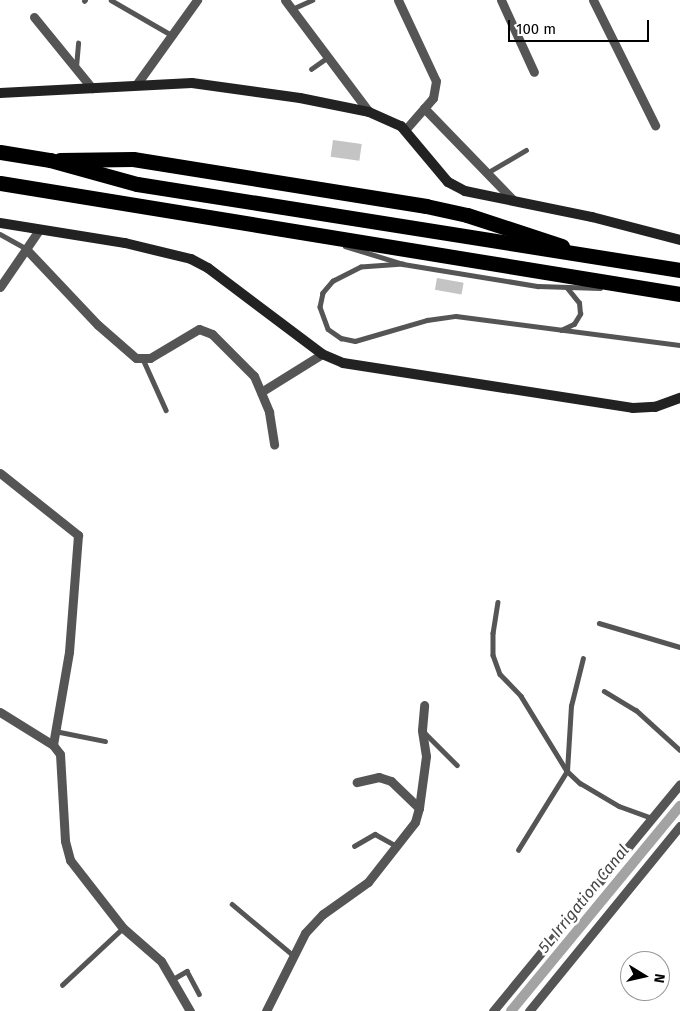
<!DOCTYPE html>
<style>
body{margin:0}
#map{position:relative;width:680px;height:1011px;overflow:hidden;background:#fff;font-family:"Fira Sans",sans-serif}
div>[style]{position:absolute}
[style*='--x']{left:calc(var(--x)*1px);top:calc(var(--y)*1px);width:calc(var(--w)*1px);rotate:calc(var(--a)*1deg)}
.canal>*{height:10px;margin:-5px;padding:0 5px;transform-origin:5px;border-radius:5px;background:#a3a3a3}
.building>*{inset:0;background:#c4c4c4;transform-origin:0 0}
.service>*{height:4.5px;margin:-2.25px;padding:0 2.25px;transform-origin:2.25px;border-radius:2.25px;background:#555}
.minor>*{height:9px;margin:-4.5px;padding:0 4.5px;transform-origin:4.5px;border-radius:4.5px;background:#555}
.secondary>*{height:10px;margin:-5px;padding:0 5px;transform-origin:5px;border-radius:5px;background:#222}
.motorway>*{height:15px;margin:-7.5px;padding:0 7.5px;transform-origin:7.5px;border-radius:7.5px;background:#000}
span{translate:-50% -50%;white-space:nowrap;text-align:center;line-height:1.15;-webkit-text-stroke:5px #fff;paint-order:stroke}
.water-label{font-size:16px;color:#444;font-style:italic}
.north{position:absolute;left:620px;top:951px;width:50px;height:50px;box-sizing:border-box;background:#fff;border:1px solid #999;border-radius:50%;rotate:99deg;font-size:14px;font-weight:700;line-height:20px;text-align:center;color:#000}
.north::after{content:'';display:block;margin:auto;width:18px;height:22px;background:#000;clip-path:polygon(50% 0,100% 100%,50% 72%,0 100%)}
.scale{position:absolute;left:508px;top:20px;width:141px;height:22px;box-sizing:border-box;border:2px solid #000;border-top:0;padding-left:6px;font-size:15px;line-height:18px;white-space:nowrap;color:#000;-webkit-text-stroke:4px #fff;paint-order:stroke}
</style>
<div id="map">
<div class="canal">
<i style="--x:511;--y:1011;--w:266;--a:-50.5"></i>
</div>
<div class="building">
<i style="left:333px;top:140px;width:29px;height:17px;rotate:8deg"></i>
<i style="left:437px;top:278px;width:27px;height:12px;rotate:10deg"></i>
</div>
<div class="service">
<i style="--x:111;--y:0;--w:68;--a:30"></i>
<i style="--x:84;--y:1;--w:1;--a:-45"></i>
<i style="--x:292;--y:9;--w:22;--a:-24"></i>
<i style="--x:76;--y:67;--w:24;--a:-85"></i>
<i style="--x:311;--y:69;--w:21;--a:-35"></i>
<i style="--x:487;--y:173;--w:45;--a:-30.5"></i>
<i style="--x:0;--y:234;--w:31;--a:29"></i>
<i style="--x:345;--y:246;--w:61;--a:17.2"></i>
<i style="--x:403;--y:264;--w:137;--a:9.3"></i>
<i style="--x:538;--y:286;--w:62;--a:1.8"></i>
<i style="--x:403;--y:264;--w:42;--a:175.9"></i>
<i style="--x:361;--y:267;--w:31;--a:153"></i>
<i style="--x:333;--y:281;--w:16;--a:130"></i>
<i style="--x:323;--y:293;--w:14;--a:102"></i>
<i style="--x:320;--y:307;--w:23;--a:70"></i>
<i style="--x:328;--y:329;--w:16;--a:35"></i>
<i style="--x:341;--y:338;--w:14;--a:12"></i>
<i style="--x:355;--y:341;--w:75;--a:-16.3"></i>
<i style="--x:427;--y:320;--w:29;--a:-8"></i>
<i style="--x:456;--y:316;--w:226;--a:7.4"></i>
<i style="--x:561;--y:330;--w:14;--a:-25"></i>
<i style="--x:574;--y:324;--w:12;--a:-59"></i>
<i style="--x:580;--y:314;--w:11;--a:-95"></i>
<i style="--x:579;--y:303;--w:19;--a:-129"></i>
<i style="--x:143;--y:359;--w:56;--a:65.7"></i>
<i style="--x:498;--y:602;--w:31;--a:99"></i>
<i style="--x:493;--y:633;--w:22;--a:90"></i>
<i style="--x:493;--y:655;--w:20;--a:70"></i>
<i style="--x:500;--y:674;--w:30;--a:46"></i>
<i style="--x:521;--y:696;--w:88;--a:58.5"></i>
<i style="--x:567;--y:771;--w:18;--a:43"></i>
<i style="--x:580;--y:783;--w:45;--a:30.5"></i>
<i style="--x:619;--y:806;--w:35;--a:20"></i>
<i style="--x:599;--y:623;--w:84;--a:16.5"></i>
<i style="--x:604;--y:691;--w:37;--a:31"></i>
<i style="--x:636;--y:710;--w:59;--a:42.3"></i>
<i style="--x:55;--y:731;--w:51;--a:11.3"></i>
<i style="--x:423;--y:731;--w:48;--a:45"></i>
<i style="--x:354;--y:846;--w:24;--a:-30"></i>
<i style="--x:375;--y:834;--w:25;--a:29"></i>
<i style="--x:518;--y:850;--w:93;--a:-58.2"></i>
<i style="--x:567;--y:771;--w:65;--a:-86.5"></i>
<i style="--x:571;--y:706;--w:49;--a:-76"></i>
<i style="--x:232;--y:904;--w:80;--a:39.9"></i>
<i style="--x:173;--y:979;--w:16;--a:-30"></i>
<i style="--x:187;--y:971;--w:26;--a:62"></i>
<i style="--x:62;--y:985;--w:83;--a:-43.1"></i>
</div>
<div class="minor">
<i style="--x:285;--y:0;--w:140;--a:53.1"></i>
<i style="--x:398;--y:0;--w:89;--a:64.9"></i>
<i style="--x:436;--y:81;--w:17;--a:100"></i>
<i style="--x:433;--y:98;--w:43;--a:131.2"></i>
<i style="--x:501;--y:0;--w:79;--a:65.4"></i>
<i style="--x:593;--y:0;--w:140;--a:63.6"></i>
<i style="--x:34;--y:17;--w:92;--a:50.8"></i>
<i style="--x:136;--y:85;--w:105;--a:-54.3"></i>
<i style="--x:424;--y:108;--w:129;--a:45.9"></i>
<i style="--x:27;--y:250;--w:103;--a:46.6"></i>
<i style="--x:98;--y:325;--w:50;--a:41"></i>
<i style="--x:136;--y:358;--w:14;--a:0"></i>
<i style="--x:150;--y:358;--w:57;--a:-30.6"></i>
<i style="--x:199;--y:329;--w:14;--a:21"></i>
<i style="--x:212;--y:334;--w:59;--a:45"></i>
<i style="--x:254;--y:376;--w:39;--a:67"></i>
<i style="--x:269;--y:412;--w:33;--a:81"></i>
<i style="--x:0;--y:287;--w:69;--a:-55.6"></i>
<i style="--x:261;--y:392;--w:72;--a:-31.9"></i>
<i style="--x:0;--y:473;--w:100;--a:38.5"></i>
<i style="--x:78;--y:535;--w:117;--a:94.4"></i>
<i style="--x:69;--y:652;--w:94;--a:99.8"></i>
<i style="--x:0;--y:712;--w:62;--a:31.9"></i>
<i style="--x:53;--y:745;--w:11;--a:52"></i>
<i style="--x:60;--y:754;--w:87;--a:86.7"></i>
<i style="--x:65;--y:841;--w:20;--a:75"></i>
<i style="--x:70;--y:860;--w:86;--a:52.1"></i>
<i style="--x:123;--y:928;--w:50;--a:41"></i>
<i style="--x:161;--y:961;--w:58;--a:59.9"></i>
<i style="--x:419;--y:808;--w:52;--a:-82.3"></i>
<i style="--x:426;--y:756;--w:26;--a:-99"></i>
<i style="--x:422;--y:730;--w:25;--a:-85"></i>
<i style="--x:266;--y:1011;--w:87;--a:-63.4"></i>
<i style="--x:305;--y:933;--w:26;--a:-47"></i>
<i style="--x:323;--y:914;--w:55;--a:-35.4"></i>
<i style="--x:368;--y:882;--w:76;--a:-51.9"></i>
<i style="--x:415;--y:822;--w:15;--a:-74"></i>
<i style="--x:419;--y:808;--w:39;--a:-136"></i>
<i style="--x:391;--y:781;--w:13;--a:-162"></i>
<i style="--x:379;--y:777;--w:23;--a:167"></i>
<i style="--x:493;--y:1011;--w:294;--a:-50.5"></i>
<i style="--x:529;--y:1011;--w:239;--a:-50.8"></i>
</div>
<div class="secondary">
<i style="--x:0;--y:93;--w:192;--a:-3"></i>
<i style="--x:192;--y:83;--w:109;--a:7.9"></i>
<i style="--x:300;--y:98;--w:70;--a:11.5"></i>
<i style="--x:369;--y:112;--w:35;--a:24"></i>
<i style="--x:401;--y:126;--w:73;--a:50"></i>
<i style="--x:448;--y:182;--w:19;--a:28"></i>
<i style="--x:465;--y:191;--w:130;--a:11.6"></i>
<i style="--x:592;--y:217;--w:91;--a:14.6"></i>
<i style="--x:0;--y:223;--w:127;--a:9.1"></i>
<i style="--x:125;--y:243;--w:68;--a:13.6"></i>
<i style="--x:191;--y:259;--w:19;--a:28"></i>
<i style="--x:208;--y:268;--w:143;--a:37"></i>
<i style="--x:322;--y:354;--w:23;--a:23"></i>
<i style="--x:343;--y:363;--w:293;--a:8.8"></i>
<i style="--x:633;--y:408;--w:22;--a:-3"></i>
<i style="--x:655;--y:407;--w:27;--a:-20"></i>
</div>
<div class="motorway">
<i style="--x:0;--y:152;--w:51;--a:9.1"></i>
<i style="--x:50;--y:160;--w:90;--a:15.4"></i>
<i style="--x:137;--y:184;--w:550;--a:9"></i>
<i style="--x:60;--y:160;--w:73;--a:-0.8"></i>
<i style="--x:133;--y:159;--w:297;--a:9.1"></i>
<i style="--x:426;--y:206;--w:42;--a:12.4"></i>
<i style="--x:467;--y:215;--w:100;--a:18.1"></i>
<i style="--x:0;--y:183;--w:689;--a:9.27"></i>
</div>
<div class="water-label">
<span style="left:584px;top:899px;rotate:-51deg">5L Irrigation Canal</span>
</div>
<div class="north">N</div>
<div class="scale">100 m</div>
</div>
